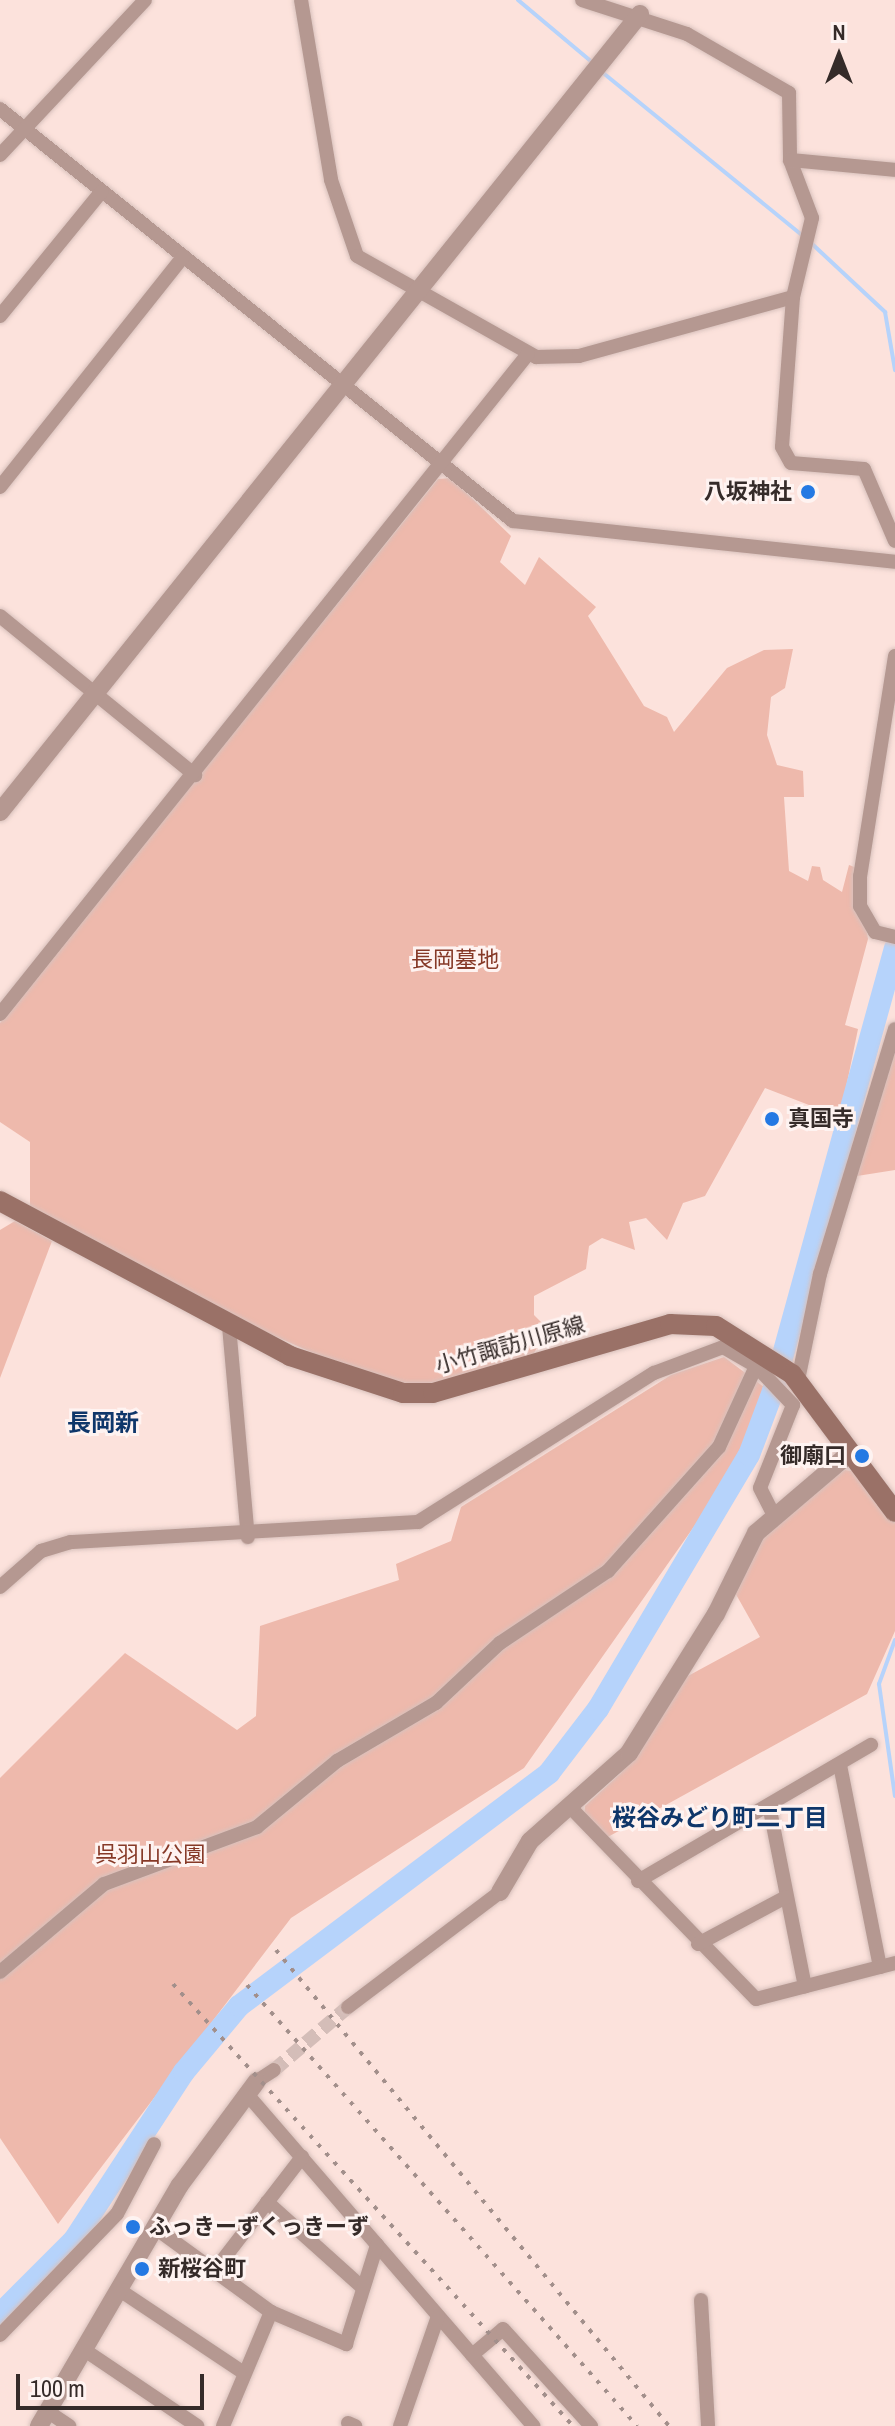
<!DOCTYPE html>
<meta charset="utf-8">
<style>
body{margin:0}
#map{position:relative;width:895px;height:2426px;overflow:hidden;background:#fce2dc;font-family:"Archivo Narrow","Noto Sans JP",sans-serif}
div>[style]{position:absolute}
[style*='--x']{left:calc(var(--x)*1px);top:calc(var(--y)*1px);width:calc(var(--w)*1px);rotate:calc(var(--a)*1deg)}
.green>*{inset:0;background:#eeb9ac}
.stream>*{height:4px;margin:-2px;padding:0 2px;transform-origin:2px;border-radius:2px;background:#b6d3fb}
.river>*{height:22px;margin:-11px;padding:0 11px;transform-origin:11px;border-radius:11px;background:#b6d3fb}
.minor-tunnel>*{height:14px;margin-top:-7px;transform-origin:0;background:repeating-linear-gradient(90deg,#d4bdb8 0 14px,transparent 0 21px)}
.roads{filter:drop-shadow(0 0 2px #d8c1bc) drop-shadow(0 0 2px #d8c1bc)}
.minor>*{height:14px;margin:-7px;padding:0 7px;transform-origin:7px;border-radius:7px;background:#b59891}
.tertiary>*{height:18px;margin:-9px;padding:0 9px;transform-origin:9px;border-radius:9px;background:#b59891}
.secondary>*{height:20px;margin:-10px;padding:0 10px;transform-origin:10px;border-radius:10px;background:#9a7167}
.rail>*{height:4px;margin-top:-2px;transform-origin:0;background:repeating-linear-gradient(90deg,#a28f8b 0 4px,transparent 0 12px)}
.dots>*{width:22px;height:22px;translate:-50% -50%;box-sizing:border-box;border:4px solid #fef3f1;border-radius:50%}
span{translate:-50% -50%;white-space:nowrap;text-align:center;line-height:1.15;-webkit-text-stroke:6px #fef3f1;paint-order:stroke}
.poi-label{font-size:22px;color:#352b29;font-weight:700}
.right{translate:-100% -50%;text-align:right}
.left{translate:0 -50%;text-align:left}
.park-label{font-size:22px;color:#863927}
.street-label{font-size:22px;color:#352b29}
.neighbourhood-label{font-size:24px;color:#0e366a;font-weight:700}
.north{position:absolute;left:799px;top:16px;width:80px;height:80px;-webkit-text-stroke:6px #fef3f1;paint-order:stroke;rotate:0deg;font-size:22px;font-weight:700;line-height:32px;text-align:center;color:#352b29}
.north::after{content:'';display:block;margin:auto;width:28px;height:36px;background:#352b29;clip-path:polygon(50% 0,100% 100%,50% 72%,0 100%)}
.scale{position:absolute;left:16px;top:2374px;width:188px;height:36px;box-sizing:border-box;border:4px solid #352b29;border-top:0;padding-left:10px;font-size:24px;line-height:28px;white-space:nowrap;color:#352b29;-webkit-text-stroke:6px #fef3f1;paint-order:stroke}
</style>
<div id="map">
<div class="green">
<i style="clip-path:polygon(451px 478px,511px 536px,500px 562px,525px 585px,539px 557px,596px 607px,588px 616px,644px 706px,667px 717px,674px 732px,727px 668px,764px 650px,793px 649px,785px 688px,771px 697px,767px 735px,777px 765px,803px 771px,804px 797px,784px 797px,789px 871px,808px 881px,812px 866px,820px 867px,823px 880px,842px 892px,849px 865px,857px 868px,868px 939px,845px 1025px,858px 1029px,840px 1117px,765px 1088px,705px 1196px,683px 1203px,667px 1240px,646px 1218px,629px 1222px,635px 1250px,602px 1238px,589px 1246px,586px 1269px,534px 1296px,534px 1315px,547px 1328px,532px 1357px,403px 1393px,212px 1308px,30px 1208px,30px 1142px,0 1122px,0 1023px,438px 479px)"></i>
<i style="clip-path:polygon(895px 1052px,895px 1170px,857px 1176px)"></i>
<i style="clip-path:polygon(15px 1221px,52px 1241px,0 1378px,0 1230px)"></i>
<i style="clip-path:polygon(724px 1357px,768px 1390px,743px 1457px,524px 1768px,291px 1918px,58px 2224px,0 2138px,0 1778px,125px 1653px,237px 1730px,256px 1716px,260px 1626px,399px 1580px,396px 1564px,451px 1541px,461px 1507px,671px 1375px)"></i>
<i style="clip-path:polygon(845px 1470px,858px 1472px,895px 1523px,895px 1631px,867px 1694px,606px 1838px,584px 1818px,585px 1806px,621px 1773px,686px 1677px,760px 1637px,733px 1589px,745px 1562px,785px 1509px)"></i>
</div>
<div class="stream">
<i style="--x:518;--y:0;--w:98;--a:40"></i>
<i style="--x:602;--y:72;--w:259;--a:39.2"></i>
<i style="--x:810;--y:242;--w:103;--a:43"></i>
<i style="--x:885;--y:312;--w:59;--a:80.2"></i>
<i style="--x:895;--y:1640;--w:47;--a:110"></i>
<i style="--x:879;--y:1684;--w:113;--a:81.9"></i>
</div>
<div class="river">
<i style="--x:0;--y:2314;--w:105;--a:-45"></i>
<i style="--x:74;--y:2240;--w:201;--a:-56.8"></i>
<i style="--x:184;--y:2072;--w:86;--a:-50.2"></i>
<i style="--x:239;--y:2006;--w:388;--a:-36.9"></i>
<i style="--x:549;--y:1773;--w:81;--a:-52.6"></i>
<i style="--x:598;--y:1709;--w:295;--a:-59.3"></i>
<i style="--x:749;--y:1455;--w:68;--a:-69.4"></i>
<i style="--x:773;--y:1391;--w:459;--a:-74.6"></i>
</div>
<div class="minor-tunnel">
<i style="--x:274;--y:2070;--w:97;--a:-40.4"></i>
</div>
<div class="roads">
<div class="minor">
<i style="--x:301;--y:0;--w:182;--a:80.5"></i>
<i style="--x:331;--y:180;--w:80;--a:71.1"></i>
<i style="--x:357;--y:256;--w:206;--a:29.4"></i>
<i style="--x:536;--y:357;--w:43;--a:-1.3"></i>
<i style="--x:579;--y:356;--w:222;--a:-15.4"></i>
<i style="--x:582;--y:0;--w:110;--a:17.9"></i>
<i style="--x:687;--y:34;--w:118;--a:30"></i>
<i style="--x:789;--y:93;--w:67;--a:89.1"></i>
<i style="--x:790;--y:160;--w:62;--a:69.2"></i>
<i style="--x:812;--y:218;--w:81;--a:103.5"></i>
<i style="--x:793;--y:297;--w:150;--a:94.2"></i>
<i style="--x:782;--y:447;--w:18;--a:61"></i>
<i style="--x:791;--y:463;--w:73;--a:4.7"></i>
<i style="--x:864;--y:469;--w:78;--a:66.7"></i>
<i style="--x:0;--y:109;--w:658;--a:38.77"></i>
<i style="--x:513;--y:521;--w:384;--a:6.1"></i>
<i style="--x:0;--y:155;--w:212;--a:-46.9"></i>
<i style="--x:790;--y:160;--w:105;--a:5.4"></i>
<i style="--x:0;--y:316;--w:161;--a:-50.8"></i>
<i style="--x:0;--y:487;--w:295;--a:-51.5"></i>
<i style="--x:0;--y:616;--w:252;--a:39.2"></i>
<i style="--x:895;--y:656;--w:223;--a:99"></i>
<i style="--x:860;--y:876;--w:30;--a:90"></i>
<i style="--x:860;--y:906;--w:30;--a:60"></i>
<i style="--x:875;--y:932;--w:21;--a:14"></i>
<i style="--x:0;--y:1014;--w:845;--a:-51.34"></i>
<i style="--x:229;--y:1326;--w:212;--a:84.9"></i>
<i style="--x:798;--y:1380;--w:108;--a:-78.3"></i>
<i style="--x:820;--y:1274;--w:256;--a:-73"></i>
<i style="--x:0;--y:1587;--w:55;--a:-41.3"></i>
<i style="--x:41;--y:1551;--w:31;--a:-17"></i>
<i style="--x:71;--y:1542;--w:348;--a:-3.3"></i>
<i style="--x:418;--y:1522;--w:279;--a:-32.3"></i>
<i style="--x:654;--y:1373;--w:74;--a:-20.6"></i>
<i style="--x:723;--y:1347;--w:38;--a:30"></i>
<i style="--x:756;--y:1366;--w:54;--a:46.5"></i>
<i style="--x:793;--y:1405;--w:89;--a:111.7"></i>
<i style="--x:760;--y:1488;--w:29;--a:63"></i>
<i style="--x:840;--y:1765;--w:206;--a:78.8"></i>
<i style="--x:769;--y:1805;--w:185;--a:78.8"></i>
<i style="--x:571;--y:1808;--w:266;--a:45.9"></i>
<i style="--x:756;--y:1999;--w:144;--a:-14.5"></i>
<i style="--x:638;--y:1881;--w:270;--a:-30.3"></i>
<i style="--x:698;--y:1944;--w:100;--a:-28.1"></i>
<i style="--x:0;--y:1972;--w:136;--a:-40.2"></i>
<i style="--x:104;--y:1884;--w:163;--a:-20.4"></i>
<i style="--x:257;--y:1827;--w:104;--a:-39.5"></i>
<i style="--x:337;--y:1761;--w:115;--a:-30.4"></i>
<i style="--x:436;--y:1703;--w:88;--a:-43.2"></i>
<i style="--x:500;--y:1643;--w:130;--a:-33.7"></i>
<i style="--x:608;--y:1571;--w:166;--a:-48.2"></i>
<i style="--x:719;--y:1447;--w:89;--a:-65.4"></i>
<i style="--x:348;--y:2007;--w:191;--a:-37.1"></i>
<i style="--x:257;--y:2081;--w:20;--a:-33"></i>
<i style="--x:246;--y:2093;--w:440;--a:49.2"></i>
<i style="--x:267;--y:2202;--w:129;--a:41.9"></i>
<i style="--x:154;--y:2227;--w:145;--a:36"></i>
<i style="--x:271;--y:2312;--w:82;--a:23.1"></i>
<i style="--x:346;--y:2344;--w:104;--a:-72.6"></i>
<i style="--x:215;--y:2270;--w:143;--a:-52.4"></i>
<i style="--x:118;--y:2289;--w:151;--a:33.7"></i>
<i style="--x:701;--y:2300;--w:126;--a:86.8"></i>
<i style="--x:0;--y:2335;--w:168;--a:-46"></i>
<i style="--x:117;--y:2214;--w:79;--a:-62.1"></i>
<i style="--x:83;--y:2349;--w:138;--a:34"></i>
<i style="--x:472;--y:2355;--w:40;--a:-40"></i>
<i style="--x:503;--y:2329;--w:131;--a:47.8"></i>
<i style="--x:47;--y:2411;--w:27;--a:34"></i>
<i style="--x:348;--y:2423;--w:8;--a:23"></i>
<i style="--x:223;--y:2426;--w:124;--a:-67.2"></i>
<i style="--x:400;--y:2426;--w:116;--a:-70.9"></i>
</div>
<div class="tertiary">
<i style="--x:0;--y:812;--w:1023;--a:-51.27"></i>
<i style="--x:500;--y:1892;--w:59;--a:-59.5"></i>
<i style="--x:530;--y:1841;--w:132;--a:-41.6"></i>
<i style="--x:629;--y:1753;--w:164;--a:-58"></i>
<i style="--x:716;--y:1614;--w:90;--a:-63.7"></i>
<i style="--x:756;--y:1533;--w:123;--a:-40.4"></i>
<i style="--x:39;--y:2426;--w:279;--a:-59.7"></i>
<i style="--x:180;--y:2185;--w:129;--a:-53.5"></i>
</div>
<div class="secondary">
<i style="--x:0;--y:1201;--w:329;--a:28.1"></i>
<i style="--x:290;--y:1356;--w:119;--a:18.1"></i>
<i style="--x:403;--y:1393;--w:30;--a:0"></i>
<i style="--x:433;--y:1393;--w:247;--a:-16.2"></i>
<i style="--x:670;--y:1324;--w:46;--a:2.5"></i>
<i style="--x:716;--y:1326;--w:90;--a:32.3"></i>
<i style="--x:792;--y:1374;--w:172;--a:53.3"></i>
</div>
</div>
<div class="rail">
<i style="--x:276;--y:1950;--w:617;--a:50.46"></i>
<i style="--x:173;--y:1984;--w:596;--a:47.86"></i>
<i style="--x:247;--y:1985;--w:589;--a:48.51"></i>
</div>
<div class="dots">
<i style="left:808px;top:492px;background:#2479e3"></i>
<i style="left:772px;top:1119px;background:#2479e3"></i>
<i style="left:862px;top:1456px;background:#2479e3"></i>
<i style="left:133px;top:2227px;background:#2479e3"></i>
<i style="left:142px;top:2269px;background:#2479e3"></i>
</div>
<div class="poi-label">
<span class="right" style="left:792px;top:492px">八坂神社</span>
<span class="left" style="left:788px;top:1119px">真国寺</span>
<span class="right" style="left:846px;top:1456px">御廟口</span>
<span class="left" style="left:149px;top:2227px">ふっきーずくっきーず</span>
<span class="left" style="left:158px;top:2269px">新桜谷町</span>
</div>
<div class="park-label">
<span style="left:455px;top:960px">長岡墓地</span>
<span style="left:150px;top:1855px">呉羽山公園</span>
</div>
<div class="street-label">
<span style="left:510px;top:1345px;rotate:-16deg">小竹諏訪川原線</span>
</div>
<div class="neighbourhood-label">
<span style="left:103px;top:1423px">長岡新</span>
<span style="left:720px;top:1818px">桜谷みどり町二丁目</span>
</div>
<div class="north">N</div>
<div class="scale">100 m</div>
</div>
